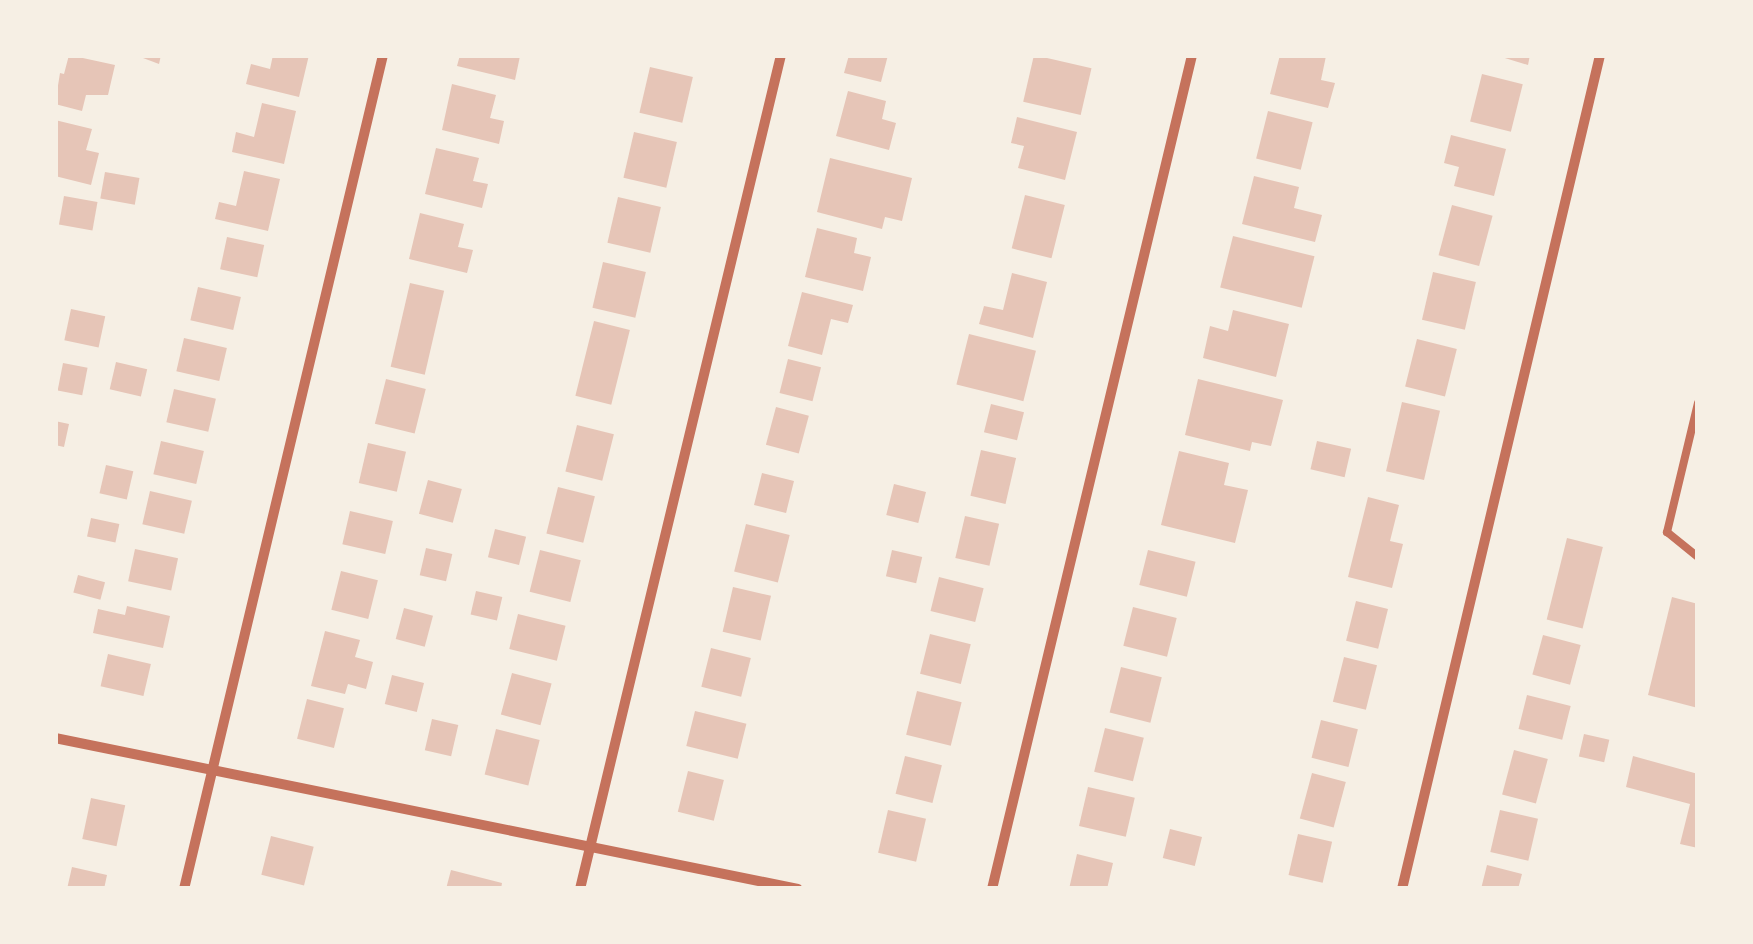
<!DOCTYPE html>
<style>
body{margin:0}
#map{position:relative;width:1753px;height:944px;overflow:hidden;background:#f6efe4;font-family:"PT Sans",sans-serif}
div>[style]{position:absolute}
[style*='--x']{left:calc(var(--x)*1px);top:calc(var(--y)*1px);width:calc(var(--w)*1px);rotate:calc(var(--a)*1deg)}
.building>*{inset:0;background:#e6c5b7;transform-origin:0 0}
.service>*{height:8px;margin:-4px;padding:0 4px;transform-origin:4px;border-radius:4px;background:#c5725c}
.minor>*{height:10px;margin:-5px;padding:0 5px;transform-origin:5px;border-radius:5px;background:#c5725c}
span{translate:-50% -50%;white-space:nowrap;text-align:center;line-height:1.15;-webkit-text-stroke:9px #f6efe4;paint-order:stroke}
.frame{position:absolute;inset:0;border:58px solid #f6efe4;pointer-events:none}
</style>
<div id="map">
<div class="building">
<i style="clip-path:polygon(69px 55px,115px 65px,108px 95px,86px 95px,82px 111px,55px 104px,60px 73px,64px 74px)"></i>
<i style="clip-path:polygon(135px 55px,161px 55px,159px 64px)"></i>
<i style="clip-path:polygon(273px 55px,309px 55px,299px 97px,246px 84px,251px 64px,270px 69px)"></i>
<i style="clip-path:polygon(460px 55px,514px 55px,520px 56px,515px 80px,457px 66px)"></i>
<i style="clip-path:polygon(849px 55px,888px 55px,881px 82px,844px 73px)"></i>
<i style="left:1034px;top:55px;width:59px;height:48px;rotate:13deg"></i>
<i style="clip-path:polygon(1280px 55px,1326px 56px,1321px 80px,1335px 83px,1328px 108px,1270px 94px)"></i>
<i style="clip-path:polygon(1495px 55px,1530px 55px,1528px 65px)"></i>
<i style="left:650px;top:67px;width:44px;height:47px;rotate:13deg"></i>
<i style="left:1482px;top:74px;width:42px;height:49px;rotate:14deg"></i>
<i style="clip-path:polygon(452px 84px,496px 95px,490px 118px,504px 121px,499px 144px,442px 130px)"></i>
<i style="clip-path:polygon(848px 91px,886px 101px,882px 119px,896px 123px,889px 150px,836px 136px)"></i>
<i style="clip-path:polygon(262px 103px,296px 111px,284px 164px,232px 152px,236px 132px,254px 137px)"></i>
<i style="left:1268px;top:111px;width:46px;height:49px;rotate:14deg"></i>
<i style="clip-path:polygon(1017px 117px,1077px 132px,1065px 180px,1018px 168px,1024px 146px,1011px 143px)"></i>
<i style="clip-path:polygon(55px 120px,92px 129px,86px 150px,99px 153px,91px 185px,55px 176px)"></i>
<i style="left:634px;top:132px;width:44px;height:47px;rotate:13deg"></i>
<i style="clip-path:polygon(1451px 135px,1506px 149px,1494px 196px,1454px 186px,1459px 167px,1444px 163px)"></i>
<i style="clip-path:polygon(436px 148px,479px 158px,473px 181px,488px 184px,482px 208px,425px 194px)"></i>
<i style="clip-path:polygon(830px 158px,912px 178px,902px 221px,885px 217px,882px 229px,817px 212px)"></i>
<i style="clip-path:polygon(244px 171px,280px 179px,268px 231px,215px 219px,219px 202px,236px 206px)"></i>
<i style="left:105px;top:172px;width:35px;height:27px;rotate:10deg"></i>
<i style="clip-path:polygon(1254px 176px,1299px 187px,1294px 208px,1322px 215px,1315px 242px,1242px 224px)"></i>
<i style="left:1025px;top:195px;width:41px;height:55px;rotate:14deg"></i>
<i style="left:64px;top:196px;width:34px;height:29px;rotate:10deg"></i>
<i style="left:618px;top:197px;width:44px;height:47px;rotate:13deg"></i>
<i style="left:1452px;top:205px;width:42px;height:52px;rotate:15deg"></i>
<i style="clip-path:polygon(420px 213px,464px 224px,458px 247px,473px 250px,467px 273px,409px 259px)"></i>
<i style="clip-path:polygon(817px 228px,857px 238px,854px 253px,871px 257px,863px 291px,805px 277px)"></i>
<i style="left:1233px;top:236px;width:84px;height:53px;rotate:14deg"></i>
<i style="left:227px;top:237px;width:38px;height:33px;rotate:12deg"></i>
<i style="left:603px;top:262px;width:44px;height:47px;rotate:13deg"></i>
<i style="left:1433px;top:272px;width:44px;height:49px;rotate:13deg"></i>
<i style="clip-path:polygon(1012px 273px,1047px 282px,1033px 338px,979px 324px,984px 306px,1003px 310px)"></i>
<i style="left:410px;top:283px;width:35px;height:86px;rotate:13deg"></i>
<i style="left:198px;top:287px;width:44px;height:34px;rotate:13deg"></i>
<i style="clip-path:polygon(802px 292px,853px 305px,848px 323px,831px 319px,822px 355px,788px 346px)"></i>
<i style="left:71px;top:309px;width:35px;height:32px;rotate:12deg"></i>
<i style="clip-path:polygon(1233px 310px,1289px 324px,1276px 377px,1203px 358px,1210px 326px,1228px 331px)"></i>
<i style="left:594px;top:321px;width:37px;height:77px;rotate:14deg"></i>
<i style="left:969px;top:334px;width:69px;height:52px;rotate:14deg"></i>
<i style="left:184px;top:338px;width:44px;height:34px;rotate:13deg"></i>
<i style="left:1417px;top:339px;width:41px;height:49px;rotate:14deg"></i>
<i style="left:788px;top:359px;width:34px;height:35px;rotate:14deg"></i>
<i style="left:116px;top:362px;width:32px;height:28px;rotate:13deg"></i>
<i style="left:63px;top:363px;width:25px;height:28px;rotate:11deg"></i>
<i style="left:386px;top:379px;width:41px;height:46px;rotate:14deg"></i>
<i style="clip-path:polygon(1198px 379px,1283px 400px,1271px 446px,1252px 442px,1250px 451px,1185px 435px)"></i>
<i style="left:174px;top:389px;width:43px;height:34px;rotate:13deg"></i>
<i style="left:1402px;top:402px;width:39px;height:71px;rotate:13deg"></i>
<i style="left:991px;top:404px;width:34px;height:29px;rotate:14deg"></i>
<i style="left:776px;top:407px;width:34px;height:39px;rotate:15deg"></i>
<i style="clip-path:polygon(55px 421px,69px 424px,64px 447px,55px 445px)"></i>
<i style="left:577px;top:425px;width:38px;height:48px;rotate:14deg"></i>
<i style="left:161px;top:441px;width:44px;height:34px;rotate:13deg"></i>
<i style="left:1317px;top:441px;width:35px;height:29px;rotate:13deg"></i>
<i style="left:368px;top:443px;width:39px;height:41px;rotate:13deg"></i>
<i style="left:981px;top:450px;width:36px;height:47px;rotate:13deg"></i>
<i style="clip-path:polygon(1179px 451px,1229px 463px,1224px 485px,1248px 490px,1235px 543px,1161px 525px)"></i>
<i style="left:106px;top:465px;width:28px;height:29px;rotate:13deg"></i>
<i style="left:762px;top:473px;width:33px;height:33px;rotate:14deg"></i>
<i style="left:428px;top:480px;width:35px;height:35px;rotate:15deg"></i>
<i style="left:894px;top:484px;width:33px;height:32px;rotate:14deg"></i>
<i style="left:558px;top:487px;width:38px;height:48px;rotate:14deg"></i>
<i style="left:150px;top:491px;width:43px;height:34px;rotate:13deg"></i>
<i style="clip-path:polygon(1368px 497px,1399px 505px,1390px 541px,1403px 544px,1392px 588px,1348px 577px)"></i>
<i style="left:350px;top:511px;width:44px;height:34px;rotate:13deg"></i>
<i style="left:965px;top:516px;width:35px;height:43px;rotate:13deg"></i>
<i style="left:91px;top:518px;width:29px;height:19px;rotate:12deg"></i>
<i style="left:746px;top:524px;width:45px;height:49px;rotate:14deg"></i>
<i style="left:495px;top:529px;width:32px;height:29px;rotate:14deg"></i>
<i style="left:1567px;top:538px;width:37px;height:84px;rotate:14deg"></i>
<i style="left:426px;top:548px;width:27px;height:28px;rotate:13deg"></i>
<i style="left:135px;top:549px;width:44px;height:33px;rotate:12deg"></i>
<i style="left:540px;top:550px;width:42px;height:43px;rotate:14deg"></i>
<i style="left:892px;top:550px;width:31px;height:27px;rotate:13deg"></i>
<i style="left:1148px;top:550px;width:49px;height:36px;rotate:14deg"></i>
<i style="left:341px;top:571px;width:38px;height:40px;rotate:14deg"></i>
<i style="left:78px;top:575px;width:28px;height:18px;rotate:15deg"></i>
<i style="left:939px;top:577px;width:46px;height:35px;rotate:14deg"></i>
<i style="left:733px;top:587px;width:39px;height:46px;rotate:13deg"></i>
<i style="left:476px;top:591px;width:27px;height:24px;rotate:13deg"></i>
<i style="clip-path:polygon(1672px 597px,1698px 604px,1698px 708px,1648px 695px)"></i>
<i style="left:1356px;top:601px;width:33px;height:41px;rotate:14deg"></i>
<i style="clip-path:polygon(127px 606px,170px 616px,163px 648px,93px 633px,98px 609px,125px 615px)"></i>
<i style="left:1133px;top:607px;width:45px;height:40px;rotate:14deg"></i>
<i style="left:404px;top:608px;width:30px;height:32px;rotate:15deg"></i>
<i style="left:518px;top:614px;width:49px;height:36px;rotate:14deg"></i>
<i style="clip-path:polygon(325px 631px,360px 640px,355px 657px,373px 662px,366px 689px,348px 684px,345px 694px,311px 686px)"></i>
<i style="left:930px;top:634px;width:42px;height:41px;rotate:14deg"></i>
<i style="left:1543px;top:635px;width:39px;height:41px;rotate:15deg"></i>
<i style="left:711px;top:648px;width:41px;height:40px;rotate:14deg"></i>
<i style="left:108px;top:654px;width:44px;height:33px;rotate:13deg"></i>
<i style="left:1344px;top:657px;width:34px;height:46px;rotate:14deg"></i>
<i style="left:1121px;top:667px;width:42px;height:47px;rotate:14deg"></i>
<i style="left:512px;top:673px;width:41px;height:43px;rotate:15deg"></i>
<i style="left:392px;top:675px;width:33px;height:30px;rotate:14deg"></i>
<i style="left:917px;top:691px;width:46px;height:45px;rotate:14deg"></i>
<i style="left:1527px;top:695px;width:45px;height:35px;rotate:14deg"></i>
<i style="left:307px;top:699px;width:38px;height:41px;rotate:14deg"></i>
<i style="left:695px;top:711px;width:53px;height:36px;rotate:14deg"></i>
<i style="left:432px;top:719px;width:27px;height:32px;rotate:13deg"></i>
<i style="left:1321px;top:720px;width:38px;height:39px;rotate:14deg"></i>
<i style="left:1105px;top:728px;width:40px;height:45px;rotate:14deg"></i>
<i style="left:496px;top:729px;width:45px;height:47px;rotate:14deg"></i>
<i style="left:1584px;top:734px;width:26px;height:23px;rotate:13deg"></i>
<i style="left:1514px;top:750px;width:35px;height:46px;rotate:15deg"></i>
<i style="left:905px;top:756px;width:38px;height:39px;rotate:14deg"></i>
<i style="clip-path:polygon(1633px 756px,1698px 774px,1698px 848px,1680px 844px,1690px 804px,1626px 787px)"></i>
<i style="left:688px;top:771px;width:37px;height:42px;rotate:14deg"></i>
<i style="left:1312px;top:773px;width:35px;height:47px;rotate:15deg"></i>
<i style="left:1088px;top:787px;width:48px;height:40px;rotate:13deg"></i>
<i style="left:91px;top:798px;width:35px;height:42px;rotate:12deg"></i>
<i style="left:888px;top:810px;width:39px;height:44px;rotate:13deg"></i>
<i style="left:1500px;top:810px;width:39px;height:43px;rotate:13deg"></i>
<i style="left:1170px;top:829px;width:33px;height:30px;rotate:14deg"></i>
<i style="left:1298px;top:834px;width:35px;height:42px;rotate:13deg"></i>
<i style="left:271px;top:836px;width:44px;height:40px;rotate:14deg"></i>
<i style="clip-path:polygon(1077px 854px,1113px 863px,1107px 889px,1069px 889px)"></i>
<i style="clip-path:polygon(1487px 865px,1522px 874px,1518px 889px,1481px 889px)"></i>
<i style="clip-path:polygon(72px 867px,107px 875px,104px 889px,67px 889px)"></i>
<i style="clip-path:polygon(451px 870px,502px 883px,501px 889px,446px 889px)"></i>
</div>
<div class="service">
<i style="--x:1698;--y:403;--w:133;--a:103.5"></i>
<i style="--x:1667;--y:532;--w:40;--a:39"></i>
</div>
<div class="minor">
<i style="--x:55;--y:738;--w:758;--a:11.49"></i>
<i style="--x:184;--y:889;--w:857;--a:-76.58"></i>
<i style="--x:580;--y:889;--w:858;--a:-76.45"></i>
<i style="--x:992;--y:889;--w:858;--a:-76.51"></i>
<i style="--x:1402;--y:889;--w:857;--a:-76.64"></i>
</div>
<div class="frame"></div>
</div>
